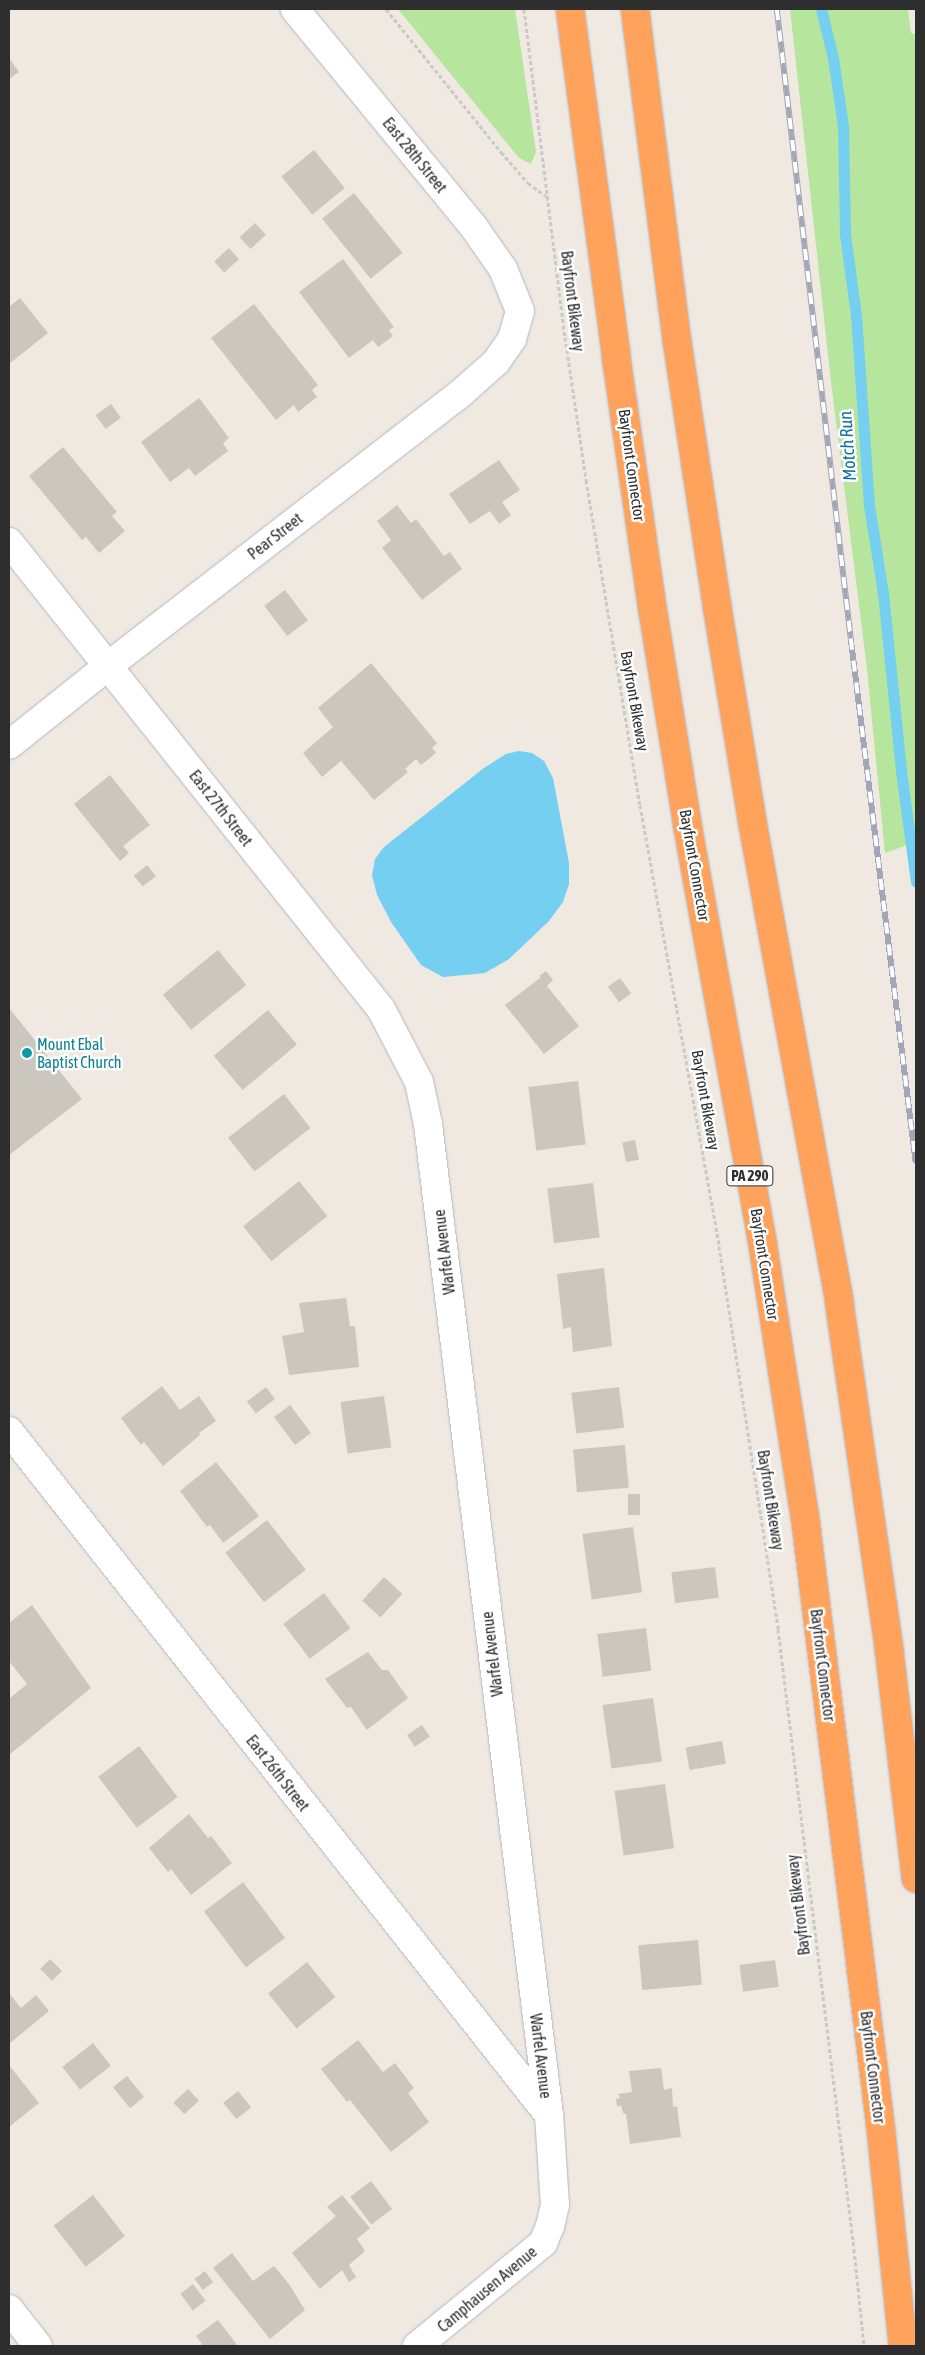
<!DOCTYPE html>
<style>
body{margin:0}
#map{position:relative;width:925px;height:2355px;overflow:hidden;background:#efe9e1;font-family:"Asap Condensed",sans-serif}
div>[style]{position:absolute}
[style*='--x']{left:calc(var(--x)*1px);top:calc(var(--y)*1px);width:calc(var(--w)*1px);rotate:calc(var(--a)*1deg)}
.green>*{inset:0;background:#b6e59e}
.water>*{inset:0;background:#75cff0}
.stream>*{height:11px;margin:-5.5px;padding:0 5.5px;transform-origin:5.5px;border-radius:5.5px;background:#75cff0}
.building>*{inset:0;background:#cbc7bf;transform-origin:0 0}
.path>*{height:3px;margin-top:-1.5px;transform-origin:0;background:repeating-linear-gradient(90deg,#c9c9c9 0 4px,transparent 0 6.5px)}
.roads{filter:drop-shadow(0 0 1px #b4b7c1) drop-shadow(0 0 1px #b4b7c1)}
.minor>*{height:28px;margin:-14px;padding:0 14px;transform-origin:14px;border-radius:14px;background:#fff}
.highway>*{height:28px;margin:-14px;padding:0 14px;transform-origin:14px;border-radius:14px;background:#ffa35c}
.rail>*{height:5.5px;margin-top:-2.75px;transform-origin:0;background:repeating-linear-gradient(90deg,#fff 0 11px,#a3a6b8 0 22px);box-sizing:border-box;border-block:1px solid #a3a6b8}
.dots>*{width:14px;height:14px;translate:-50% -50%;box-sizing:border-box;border:2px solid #fff;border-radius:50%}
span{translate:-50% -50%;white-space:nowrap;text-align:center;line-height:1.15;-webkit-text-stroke:5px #fff;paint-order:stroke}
.shield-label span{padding:1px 4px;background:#fff;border:1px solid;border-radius:4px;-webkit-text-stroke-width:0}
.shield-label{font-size:15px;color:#2e2e2e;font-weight:700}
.street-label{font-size:16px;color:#2e2e2e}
.culture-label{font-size:16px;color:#0d838f}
.left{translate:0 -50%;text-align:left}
.water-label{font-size:18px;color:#0d6fa3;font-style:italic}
.frame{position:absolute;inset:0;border:10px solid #2e2e2e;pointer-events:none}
</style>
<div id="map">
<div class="green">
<i style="clip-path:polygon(398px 9px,515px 9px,536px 152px,531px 164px,519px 158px)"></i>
<i style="clip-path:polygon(790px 9px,908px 9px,911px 33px,916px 35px,916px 842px,885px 853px,867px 669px,831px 382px)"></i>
</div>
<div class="water">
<i style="clip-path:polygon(519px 751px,532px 753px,544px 761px,553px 778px,569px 863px,569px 884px,563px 902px,549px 921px,509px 959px,485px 973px,443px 977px,421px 965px,391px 922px,377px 895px,372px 875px,375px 859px,384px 847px,484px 768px,506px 754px)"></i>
</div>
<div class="stream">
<i style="--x:821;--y:9;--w:50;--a:76.2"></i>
<i style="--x:833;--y:58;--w:69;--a:81.6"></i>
<i style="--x:843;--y:126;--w:108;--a:88.9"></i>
<i style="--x:845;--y:234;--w:82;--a:82.3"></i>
<i style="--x:856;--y:315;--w:190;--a:86.1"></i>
<i style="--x:869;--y:505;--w:89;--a:81"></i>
<i style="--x:883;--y:593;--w:179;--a:84.2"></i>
<i style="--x:901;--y:771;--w:112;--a:82.3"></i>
</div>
<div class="building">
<i style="clip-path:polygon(9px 58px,19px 72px,9px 79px)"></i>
<i style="left:314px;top:150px;width:49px;height:42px;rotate:51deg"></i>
<i style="left:354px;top:193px;width:77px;height:41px;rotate:51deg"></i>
<i style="left:255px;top:223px;width:16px;height:21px;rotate:47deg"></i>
<i style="left:229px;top:248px;width:15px;height:20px;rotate:48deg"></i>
<i style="clip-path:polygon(343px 259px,394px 327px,389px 330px,393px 336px,378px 347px,373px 340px,349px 358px,299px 292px)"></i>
<i style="clip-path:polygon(20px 298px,48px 333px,9px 364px,9px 307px)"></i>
<i style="clip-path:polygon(254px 304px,318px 385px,312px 390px,317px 397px,298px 412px,294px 405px,276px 420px,211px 338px)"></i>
<i style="clip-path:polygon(199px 398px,229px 438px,223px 443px,228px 451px,195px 476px,189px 468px,170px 482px,141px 442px)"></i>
<i style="left:111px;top:404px;width:17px;height:19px;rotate:54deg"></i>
<i style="clip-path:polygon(63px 447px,117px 512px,112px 516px,125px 531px,99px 553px,86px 537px,82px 540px,29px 476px)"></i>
<i style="clip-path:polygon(499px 460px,520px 490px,502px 502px,511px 515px,499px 524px,490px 511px,470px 524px,449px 494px)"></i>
<i style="clip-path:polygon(397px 505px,411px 523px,416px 519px,444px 556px,450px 552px,462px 569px,422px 600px,382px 548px,391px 540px,377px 521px)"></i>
<i style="left:285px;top:590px;width:38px;height:26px;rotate:53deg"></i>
<i style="clip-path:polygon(371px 663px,437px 743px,432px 748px,436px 753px,421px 765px,416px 759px,405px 769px,408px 772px,374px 800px,341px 761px,322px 777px,303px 753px,333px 727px,318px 708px)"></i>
<i style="clip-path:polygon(110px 775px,150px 825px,123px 846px,129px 853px,120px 861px,74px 804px)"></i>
<i style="left:147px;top:865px;width:14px;height:17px;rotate:51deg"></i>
<i style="left:218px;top:950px;width:45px;height:71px;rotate:51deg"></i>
<i style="clip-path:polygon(546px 971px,553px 980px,547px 986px,579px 1026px,544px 1054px,505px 1005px,541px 977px,539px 976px)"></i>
<i style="left:620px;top:978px;width:19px;height:15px;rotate:54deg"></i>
<i style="clip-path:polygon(9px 1008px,82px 1099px,9px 1155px)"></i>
<i style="left:268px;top:1010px;width:45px;height:71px;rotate:50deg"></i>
<i style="left:578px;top:1081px;width:64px;height:50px;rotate:83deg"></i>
<i style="left:284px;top:1094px;width:43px;height:71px;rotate:52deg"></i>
<i style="left:635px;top:1140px;width:20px;height:13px;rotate:79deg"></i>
<i style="left:299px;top:1181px;width:45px;height:72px;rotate:51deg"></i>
<i style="left:593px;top:1183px;width:55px;height:46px;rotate:83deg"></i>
<i style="clip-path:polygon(604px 1268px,612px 1346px,573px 1352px,571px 1327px,563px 1329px,557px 1274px)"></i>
<i style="clip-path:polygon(346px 1298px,350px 1326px,355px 1326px,359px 1367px,289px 1375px,282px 1336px,304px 1332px,299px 1303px)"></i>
<i style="clip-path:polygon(162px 1386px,180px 1410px,199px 1396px,216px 1421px,199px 1433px,200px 1435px,163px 1466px,144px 1442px,141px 1445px,121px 1418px)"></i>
<i style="left:266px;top:1387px;width:15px;height:24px;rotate:53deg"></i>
<i style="left:619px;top:1387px;width:41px;height:48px;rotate:83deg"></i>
<i style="left:384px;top:1396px;width:52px;height:44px;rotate:82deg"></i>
<i style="left:290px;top:1405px;width:35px;height:20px;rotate:53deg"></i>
<i style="left:625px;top:1445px;width:43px;height:52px;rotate:85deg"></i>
<i style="clip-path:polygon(216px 1462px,259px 1516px,223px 1543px,210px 1525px,207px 1527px,180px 1491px)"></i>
<i style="left:628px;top:1494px;width:12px;height:21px"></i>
<i style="left:267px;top:1520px;width:63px;height:53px;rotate:52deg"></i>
<i style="left:633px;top:1527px;width:66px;height:51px;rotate:82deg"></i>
<i style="left:715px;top:1567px;width:31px;height:44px;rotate:83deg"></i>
<i style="left:384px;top:1577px;width:25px;height:32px;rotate:43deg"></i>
<i style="left:324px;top:1593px;width:44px;height:51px;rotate:53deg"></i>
<i style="clip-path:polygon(32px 1605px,91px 1688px,9px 1755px,9px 1699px,27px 1684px,9px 1661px,9px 1623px)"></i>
<i style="left:646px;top:1628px;width:43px;height:49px;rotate:83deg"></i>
<i style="clip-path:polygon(368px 1652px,382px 1670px,388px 1670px,408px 1698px,367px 1730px,351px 1707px,347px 1708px,325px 1679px)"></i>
<i style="left:653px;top:1698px;width:64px;height:51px;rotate:82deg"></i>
<i style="left:422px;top:1725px;width:14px;height:18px;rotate:56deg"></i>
<i style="left:722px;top:1741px;width:23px;height:37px;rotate:80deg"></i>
<i style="left:139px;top:1746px;width:64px;height:51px;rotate:53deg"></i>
<i style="left:665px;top:1784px;width:65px;height:51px;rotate:82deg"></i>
<i style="clip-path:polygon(189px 1814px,208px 1838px,211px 1836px,232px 1863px,191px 1895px,171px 1869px,168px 1872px,149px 1848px)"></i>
<i style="left:243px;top:1882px;width:70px;height:49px;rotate:53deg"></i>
<i style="left:698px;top:1940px;width:45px;height:60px;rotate:85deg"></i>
<i style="left:50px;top:1959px;width:17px;height:14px;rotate:45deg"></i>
<i style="left:775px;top:1960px;width:27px;height:36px;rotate:82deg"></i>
<i style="left:307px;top:1962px;width:45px;height:50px;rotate:51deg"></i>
<i style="clip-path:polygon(9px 1993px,21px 2008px,36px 1995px,49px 2011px,9px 2044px)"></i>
<i style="clip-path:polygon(358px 2040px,383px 2072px,395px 2063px,414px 2088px,408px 2093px,429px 2122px,391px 2152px,350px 2100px,347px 2102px,321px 2069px)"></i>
<i style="left:93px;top:2043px;width:29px;height:39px;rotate:52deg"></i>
<i style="clip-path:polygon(9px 2065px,39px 2103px,9px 2127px)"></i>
<i style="clip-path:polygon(661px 2068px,664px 2090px,672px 2088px,673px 2107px,677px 2106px,681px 2137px,630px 2144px,626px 2114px,623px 2113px,621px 2106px,617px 2106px,616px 2099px,620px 2098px,618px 2094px,632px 2092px,629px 2071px)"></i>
<i style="left:127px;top:2076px;width:27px;height:18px;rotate:51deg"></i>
<i style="left:188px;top:2089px;width:16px;height:20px;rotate:47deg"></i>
<i style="left:238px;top:2091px;width:21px;height:19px;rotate:51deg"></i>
<i style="left:371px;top:2181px;width:35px;height:26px;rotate:53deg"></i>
<i style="left:93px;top:2195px;width:52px;height:50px;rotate:52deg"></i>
<i style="clip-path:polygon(342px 2195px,370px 2228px,357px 2239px,365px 2251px,349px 2265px,356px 2277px,349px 2282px,342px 2270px,320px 2289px,292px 2253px,336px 2216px,327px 2207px)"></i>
<i style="clip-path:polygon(232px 2253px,253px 2281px,274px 2266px,289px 2284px,305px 2310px,270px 2339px,213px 2268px)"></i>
<i style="left:205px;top:2271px;width:14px;height:13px;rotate:54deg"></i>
<i style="left:193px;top:2284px;width:21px;height:16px;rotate:53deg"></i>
<i style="clip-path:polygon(218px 2320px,238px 2346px,199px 2346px,202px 2344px,196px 2336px)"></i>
</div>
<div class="path">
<i style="--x:386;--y:9;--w:184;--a:51.2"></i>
<i style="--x:501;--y:152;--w:41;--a:48.9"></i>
<i style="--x:528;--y:183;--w:24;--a:36"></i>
<i style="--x:524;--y:9;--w:331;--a:82.9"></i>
<i style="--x:565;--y:337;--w:145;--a:81.6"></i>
<i style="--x:586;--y:480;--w:329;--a:80.6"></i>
<i style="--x:640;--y:805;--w:448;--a:79.8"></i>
<i style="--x:719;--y:1246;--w:388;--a:81.2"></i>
<i style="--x:778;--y:1629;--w:625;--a:83.01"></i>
<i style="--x:854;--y:2249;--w:98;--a:84.1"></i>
</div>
<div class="roads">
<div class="minor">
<i style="--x:9;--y:542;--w:597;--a:51.46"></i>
<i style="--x:381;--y:1009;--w:82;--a:62.5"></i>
<i style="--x:419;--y:1082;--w:43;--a:77.9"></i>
<i style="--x:428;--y:1124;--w:998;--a:83.04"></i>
<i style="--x:549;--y:2115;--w:90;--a:86.2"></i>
<i style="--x:555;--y:2205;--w:22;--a:103"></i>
<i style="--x:550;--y:2226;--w:18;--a:112"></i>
<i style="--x:543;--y:2243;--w:163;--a:140.7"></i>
<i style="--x:9;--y:745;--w:127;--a:-38.6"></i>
<i style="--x:108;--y:666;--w:445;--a:-37.7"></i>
<i style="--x:460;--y:394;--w:48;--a:-41.6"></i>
<i style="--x:496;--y:362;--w:28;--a:-55"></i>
<i style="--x:512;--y:339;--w:29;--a:-74"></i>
<i style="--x:520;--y:311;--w:45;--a:-112"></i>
<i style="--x:503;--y:269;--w:52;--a:-124.9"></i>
<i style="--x:473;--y:226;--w:281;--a:-129.4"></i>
<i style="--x:9;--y:1431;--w:871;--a:51.71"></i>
<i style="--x:9;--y:2309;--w:47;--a:51.9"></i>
</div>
<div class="highway">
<i style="--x:570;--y:9;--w:350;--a:82.4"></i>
<i style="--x:616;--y:356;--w:259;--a:81.8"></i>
<i style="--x:653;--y:612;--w:214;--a:80.8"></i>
<i style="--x:687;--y:823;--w:424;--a:79.8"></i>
<i style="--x:762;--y:1240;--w:280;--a:81.2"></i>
<i style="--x:805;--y:1517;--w:618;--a:82.93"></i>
<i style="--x:881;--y:2130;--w:217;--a:84.2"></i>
<i style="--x:635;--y:9;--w:335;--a:82.8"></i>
<i style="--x:677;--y:341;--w:268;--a:81.4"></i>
<i style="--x:717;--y:606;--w:217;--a:80.7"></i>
<i style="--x:752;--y:820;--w:489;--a:79.7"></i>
<i style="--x:839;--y:1301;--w:352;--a:81.8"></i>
<i style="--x:889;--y:1649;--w:231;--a:83.3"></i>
</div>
</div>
<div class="rail">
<i style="--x:777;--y:9;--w:634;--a:83.3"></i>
<i style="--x:851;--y:639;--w:528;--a:82.93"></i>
</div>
<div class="dots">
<i style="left:27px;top:1053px;background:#0f9aa8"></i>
</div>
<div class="shield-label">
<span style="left:750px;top:1176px">PA 290</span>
</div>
<div class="street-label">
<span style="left:415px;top:155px;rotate:51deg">East 28th Street</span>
<span style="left:573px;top:301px;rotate:83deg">Bayfront Bikeway</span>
<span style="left:632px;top:465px;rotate:82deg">Bayfront Connector</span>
<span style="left:275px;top:536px;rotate:-38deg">Pear Street</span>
<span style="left:635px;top:701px;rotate:80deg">Bayfront Bikeway</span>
<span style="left:221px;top:808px;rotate:52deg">East 27th Street</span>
<span style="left:695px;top:865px;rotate:80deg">Bayfront Connector</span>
<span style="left:706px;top:1100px;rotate:80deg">Bayfront Bikeway</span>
<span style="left:444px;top:1252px;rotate:-97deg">Warfel Avenue</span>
<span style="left:765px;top:1264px;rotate:81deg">Bayfront Connector</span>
<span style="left:771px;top:1500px;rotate:81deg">Bayfront Bikeway</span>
<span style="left:492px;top:1654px;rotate:-97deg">Warfel Avenue</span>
<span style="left:823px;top:1665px;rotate:83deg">Bayfront Connector</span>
<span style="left:278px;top:1773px;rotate:52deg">East 26th Street</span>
<span style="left:798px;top:1905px;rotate:-97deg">Bayfront Bikeway</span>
<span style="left:541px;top:2056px;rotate:83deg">Warfel Avenue</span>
<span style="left:873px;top:2067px;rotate:83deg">Bayfront Connector</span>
<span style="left:487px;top:2289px;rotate:-40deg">Camphausen Avenue</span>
</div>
<div class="culture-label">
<span class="left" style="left:37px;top:1053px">Mount Ebal<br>Baptist Church</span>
</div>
<div class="water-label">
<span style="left:848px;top:446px;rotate:-94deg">Motch Run</span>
</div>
<div class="frame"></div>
</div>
